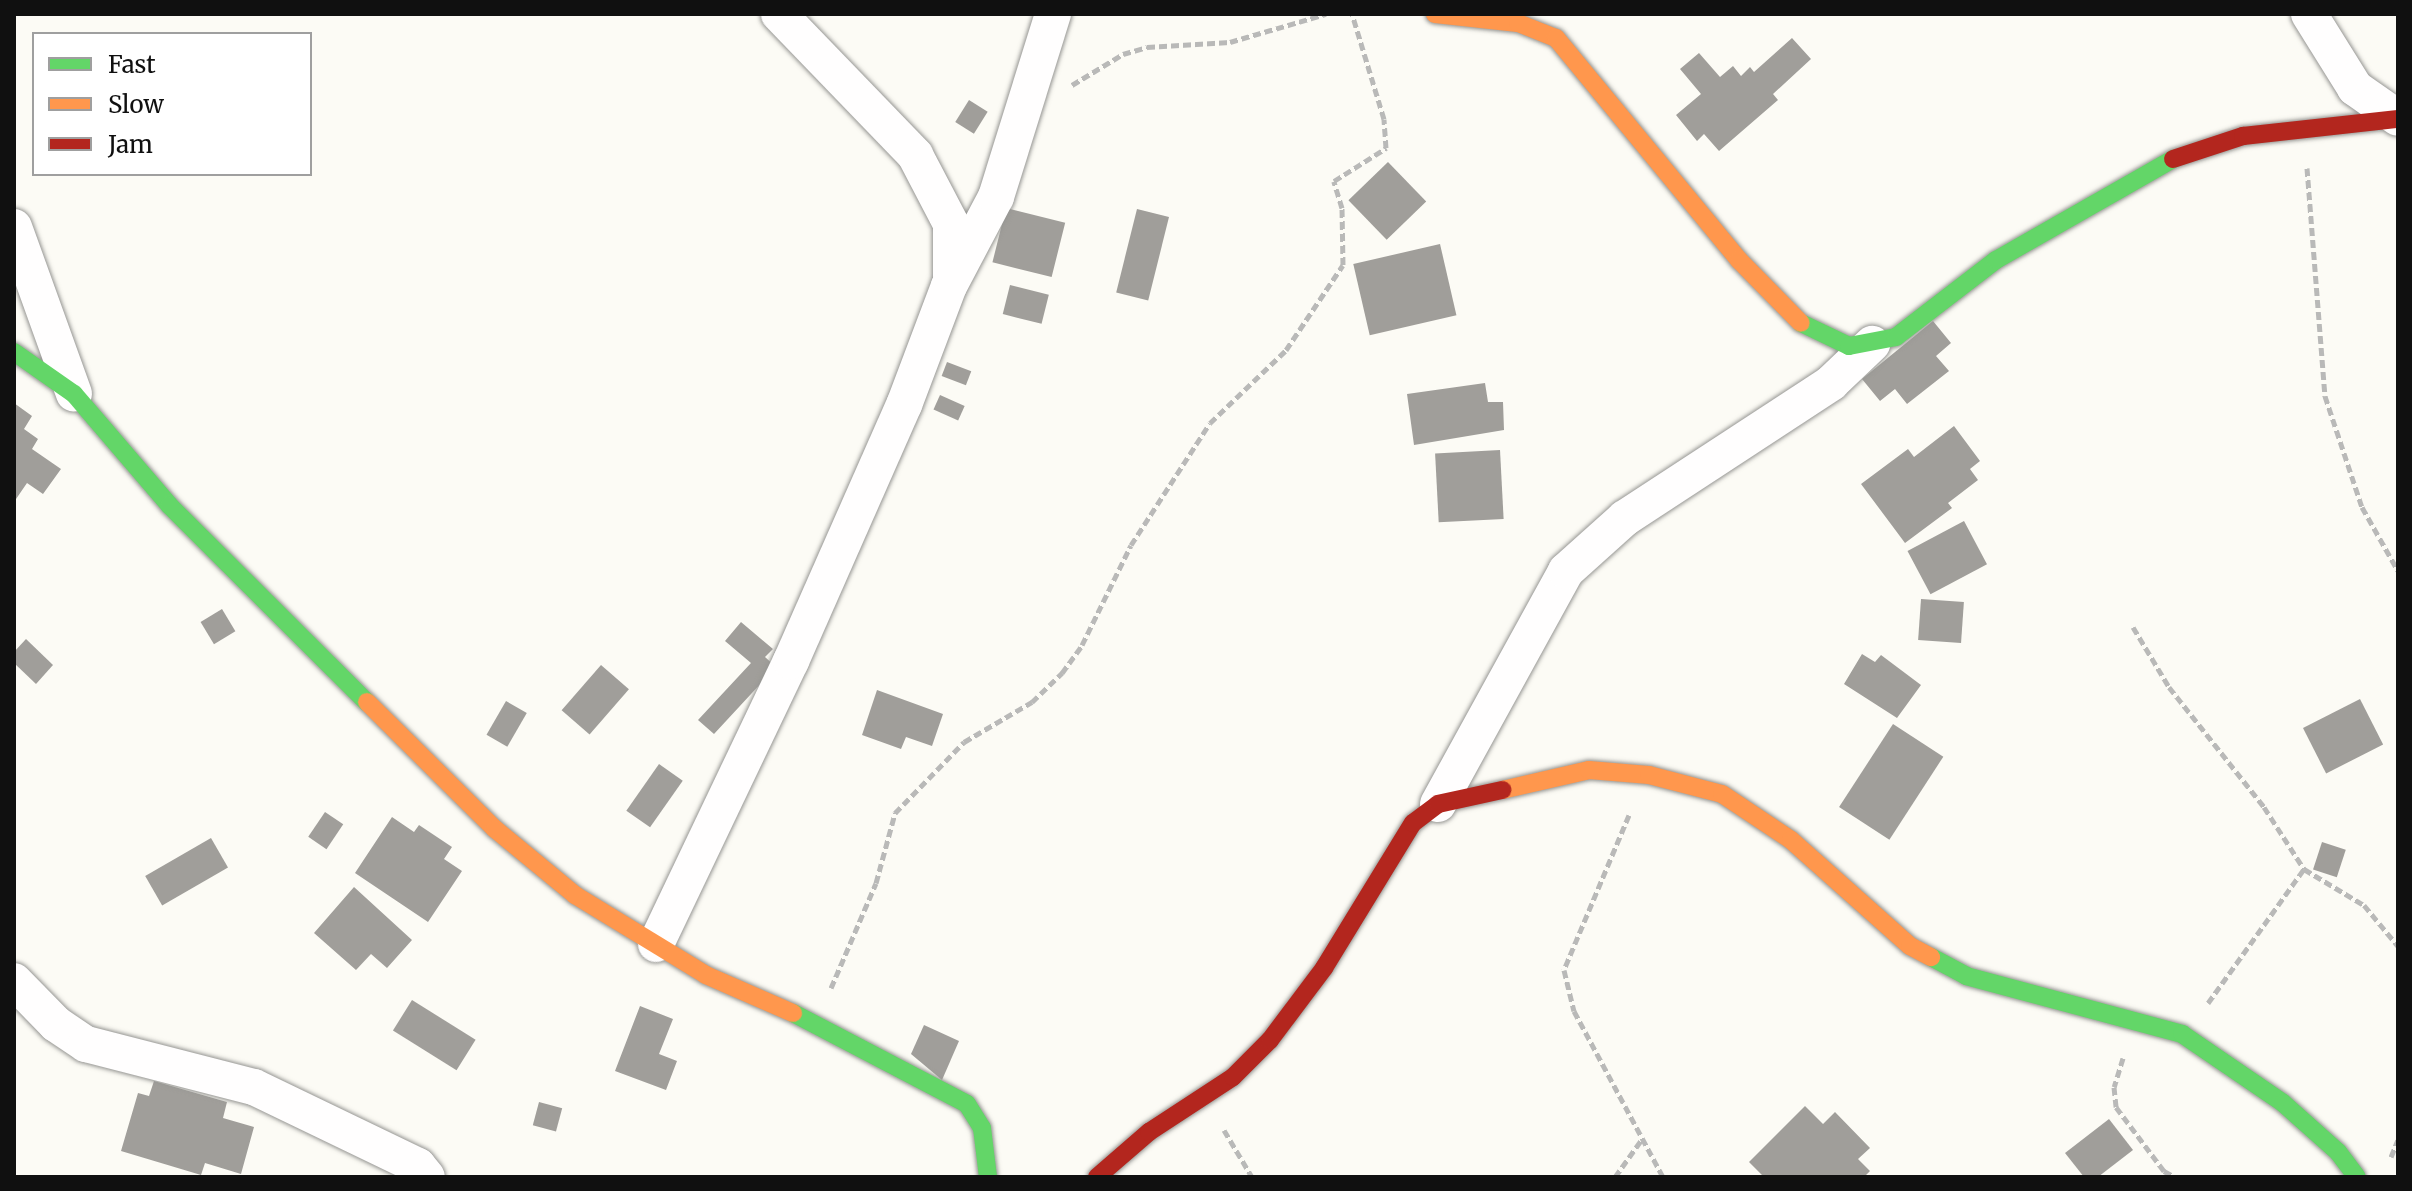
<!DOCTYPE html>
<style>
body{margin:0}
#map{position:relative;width:2412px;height:1191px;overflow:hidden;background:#fcfbf5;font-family:Merriweather,serif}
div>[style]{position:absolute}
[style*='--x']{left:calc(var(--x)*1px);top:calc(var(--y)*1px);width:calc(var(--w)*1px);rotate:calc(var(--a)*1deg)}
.building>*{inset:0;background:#a09e9a;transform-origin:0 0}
.path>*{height:5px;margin-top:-2.5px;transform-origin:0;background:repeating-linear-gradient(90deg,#b9b9b8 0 8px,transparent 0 12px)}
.roads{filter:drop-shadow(0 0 2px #969693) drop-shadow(0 0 2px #969693)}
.street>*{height:36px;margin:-18px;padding:0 18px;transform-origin:18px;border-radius:18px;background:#fffefe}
.fast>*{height:18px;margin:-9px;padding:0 9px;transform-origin:9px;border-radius:9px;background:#63d668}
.slow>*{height:18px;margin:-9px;padding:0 9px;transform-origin:9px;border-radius:9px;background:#ff974d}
.jam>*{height:18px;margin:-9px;padding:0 9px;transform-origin:9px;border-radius:9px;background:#b3261e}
span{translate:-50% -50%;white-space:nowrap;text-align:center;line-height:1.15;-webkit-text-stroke:8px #fff;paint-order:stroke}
.frame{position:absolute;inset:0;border:16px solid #101010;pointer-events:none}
.legend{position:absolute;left:32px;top:32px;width:280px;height:144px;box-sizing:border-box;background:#fff;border:2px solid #9f9f9f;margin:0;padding:10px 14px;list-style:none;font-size:24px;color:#101010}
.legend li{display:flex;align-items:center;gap:16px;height:40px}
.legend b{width:40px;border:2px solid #9f9f9f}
</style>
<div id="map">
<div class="building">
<i style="clip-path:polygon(1792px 38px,1811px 59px,1773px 94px,1778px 100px,1719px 151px,1704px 134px,1697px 141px,1676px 115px,1701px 94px,1680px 69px,1699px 53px,1720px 77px,1733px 66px,1741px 76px,1750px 67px,1754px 72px)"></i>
<i style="left:969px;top:100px;width:22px;height:26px;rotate:32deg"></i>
<i style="left:1388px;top:162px;width:55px;height:55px;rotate:46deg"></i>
<i style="left:1006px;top:208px;width:61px;height:56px;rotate:14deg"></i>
<i style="left:1137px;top:209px;width:33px;height:86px;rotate:14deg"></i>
<i style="left:1440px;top:244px;width:73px;height:89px;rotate:77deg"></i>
<i style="left:1010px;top:285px;width:40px;height:30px;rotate:14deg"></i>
<i style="clip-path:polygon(1933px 321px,1951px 343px,1936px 356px,1949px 371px,1907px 404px,1895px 389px,1880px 401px,1862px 379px)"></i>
<i style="left:947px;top:362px;width:26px;height:15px;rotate:21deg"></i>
<i style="clip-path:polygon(1485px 383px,1488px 402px,1503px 402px,1504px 430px,1414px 445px,1407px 394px)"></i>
<i style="left:940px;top:395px;width:27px;height:16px;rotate:24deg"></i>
<i style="clip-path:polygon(14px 403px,32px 416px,24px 429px,38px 439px,32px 449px,61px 469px,43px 494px,27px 483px,14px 502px)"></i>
<i style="clip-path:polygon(1954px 426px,1980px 461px,1970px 469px,1978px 480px,1948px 503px,1952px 508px,1905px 543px,1861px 484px,1908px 449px,1914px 457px)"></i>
<i style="left:1500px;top:450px;width:69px;height:65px;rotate:87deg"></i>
<i style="left:1964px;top:521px;width:49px;height:64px;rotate:62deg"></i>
<i style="left:1921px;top:599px;width:43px;height:41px;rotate:4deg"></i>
<i style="left:222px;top:609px;width:26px;height:25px;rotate:59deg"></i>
<i style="clip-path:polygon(741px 622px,773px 649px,765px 657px,776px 667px,714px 734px,698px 720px,751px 663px,725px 641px)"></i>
<i style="clip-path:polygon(26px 639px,53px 665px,36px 684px,14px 663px,14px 652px)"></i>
<i style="clip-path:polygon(1862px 654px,1875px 662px,1881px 655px,1921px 685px,1897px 718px,1844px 684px)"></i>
<i style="left:601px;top:665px;width:37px;height:60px;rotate:41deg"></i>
<i style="clip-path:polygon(877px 690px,943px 714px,932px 746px,906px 737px,901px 749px,862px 735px)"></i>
<i style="left:2360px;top:699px;width:51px;height:64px;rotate:63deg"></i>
<i style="left:506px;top:701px;width:24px;height:39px;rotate:30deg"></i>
<i style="left:1893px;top:724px;width:60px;height:99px;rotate:33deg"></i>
<i style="left:659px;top:764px;width:29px;height:57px;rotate:35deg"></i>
<i style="left:325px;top:812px;width:22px;height:30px;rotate:34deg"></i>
<i style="clip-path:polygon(392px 817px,414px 832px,419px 825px,452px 847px,444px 859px,462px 871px,428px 922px,355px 873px)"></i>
<i style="left:211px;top:838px;width:34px;height:76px;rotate:60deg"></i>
<i style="left:2322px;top:842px;width:25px;height:29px;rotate:18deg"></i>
<i style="clip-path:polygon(354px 887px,412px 940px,387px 968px,371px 954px,356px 970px,314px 933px)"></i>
<i style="left:412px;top:1000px;width:75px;height:36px;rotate:32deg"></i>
<i style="clip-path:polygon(640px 1006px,673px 1019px,659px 1054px,677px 1061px,666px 1090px,615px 1071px)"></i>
<i style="clip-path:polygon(924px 1025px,959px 1041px,942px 1080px,911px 1054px)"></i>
<i style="clip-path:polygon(154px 1081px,227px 1102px,223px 1118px,254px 1127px,241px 1174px,205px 1163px,201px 1175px,121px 1151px,138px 1093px,149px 1096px)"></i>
<i style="left:539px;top:1102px;width:24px;height:24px;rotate:15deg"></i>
<i style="clip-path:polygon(1805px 1106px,1823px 1124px,1835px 1112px,1870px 1148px,1858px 1159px,1870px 1171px,1864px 1177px,1764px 1177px,1749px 1162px)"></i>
<i style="clip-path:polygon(2109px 1119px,2133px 1150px,2098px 1177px,2084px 1177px,2065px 1153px)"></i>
</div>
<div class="path">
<i style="--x:1072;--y:85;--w:60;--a:-31.3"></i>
<i style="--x:1123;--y:54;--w:25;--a:-16"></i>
<i style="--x:1147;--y:47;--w:83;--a:-3.4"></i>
<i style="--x:1230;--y:42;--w:100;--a:-16.3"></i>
<i style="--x:2307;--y:168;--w:229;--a:85.5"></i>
<i style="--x:2325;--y:396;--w:117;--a:71.6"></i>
<i style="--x:2362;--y:507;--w:73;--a:60.6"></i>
<i style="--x:2133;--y:627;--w:70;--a:59"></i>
<i style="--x:2169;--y:687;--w:153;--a:51.6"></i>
<i style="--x:2264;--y:807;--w:74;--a:57.2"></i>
<i style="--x:2304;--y:869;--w:70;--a:31"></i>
<i style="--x:2364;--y:905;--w:53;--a:50.3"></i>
<i style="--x:1629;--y:815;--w:168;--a:112.8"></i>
<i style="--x:1564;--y:970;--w:42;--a:76.3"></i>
<i style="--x:1574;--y:1011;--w:188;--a:61.8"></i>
<i style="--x:831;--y:988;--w:114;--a:-66.8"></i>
<i style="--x:876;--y:883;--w:73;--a:-74.8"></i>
<i style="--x:895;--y:813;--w:99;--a:-45.8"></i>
<i style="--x:964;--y:742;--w:79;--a:-30.5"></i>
<i style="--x:1032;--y:702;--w:42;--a:-44"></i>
<i style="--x:1062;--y:673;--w:34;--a:-54"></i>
<i style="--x:1082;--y:645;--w:111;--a:-63.9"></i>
<i style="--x:1131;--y:545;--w:145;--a:-57.1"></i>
<i style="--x:1210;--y:423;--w:105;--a:-43.8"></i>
<i style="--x:1286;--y:350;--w:102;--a:-56.2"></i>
<i style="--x:1343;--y:265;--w:57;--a:-91"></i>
<i style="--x:1342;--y:208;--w:28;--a:-107"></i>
<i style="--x:1334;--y:181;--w:62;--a:-32.4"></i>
<i style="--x:1386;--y:148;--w:29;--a:-94"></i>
<i style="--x:1384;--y:119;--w:110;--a:-106.9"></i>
<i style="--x:2208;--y:1003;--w:165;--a:-54.4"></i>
<i style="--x:2123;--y:1058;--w:30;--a:107"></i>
<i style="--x:2114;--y:1087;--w:20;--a:84"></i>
<i style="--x:2116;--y:1107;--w:80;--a:53.1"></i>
<i style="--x:2164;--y:1171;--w:13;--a:29"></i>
<i style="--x:1224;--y:1130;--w:55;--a:59.2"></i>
<i style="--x:2391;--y:1157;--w:18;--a:-68"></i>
<i style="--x:1615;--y:1177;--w:47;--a:-54.6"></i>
</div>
<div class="roads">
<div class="street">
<i style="--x:779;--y:14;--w:196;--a:46"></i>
<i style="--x:915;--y:155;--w:78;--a:62.4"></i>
<i style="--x:951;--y:224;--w:52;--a:90"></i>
<i style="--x:2309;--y:14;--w:87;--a:58.1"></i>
<i style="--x:2355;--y:88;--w:52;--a:34.9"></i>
<i style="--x:14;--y:227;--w:177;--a:70.2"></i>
<i style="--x:1438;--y:804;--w:266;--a:-61.2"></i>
<i style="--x:1566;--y:571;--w:79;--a:-41.9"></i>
<i style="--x:1625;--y:518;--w:246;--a:-33.2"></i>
<i style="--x:1831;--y:383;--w:57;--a:-43.6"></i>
<i style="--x:656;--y:944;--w:314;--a:-64.5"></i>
<i style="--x:791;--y:661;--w:280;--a:-66.2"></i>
<i style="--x:904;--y:405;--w:127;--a:-69.3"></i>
<i style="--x:949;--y:286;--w:101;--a:-62.2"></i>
<i style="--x:996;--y:197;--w:192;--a:-72.7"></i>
<i style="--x:14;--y:981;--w:60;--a:45.7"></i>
<i style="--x:56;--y:1024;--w:36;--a:34"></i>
<i style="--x:86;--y:1044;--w:173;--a:14.4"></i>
<i style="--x:254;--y:1087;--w:182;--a:25.7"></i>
<i style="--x:418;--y:1166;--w:14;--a:51"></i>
</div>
<div class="fast">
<i style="--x:1801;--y:323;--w:53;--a:25.6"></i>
<i style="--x:1849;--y:346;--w:48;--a:-10.8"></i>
<i style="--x:1896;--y:337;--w:126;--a:-37.6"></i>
<i style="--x:1996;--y:260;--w:204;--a:-29.7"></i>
<i style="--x:14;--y:352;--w:73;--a:35"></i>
<i style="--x:74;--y:394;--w:146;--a:49.4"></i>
<i style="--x:169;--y:505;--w:279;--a:44.9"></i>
<i style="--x:1931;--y:957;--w:40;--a:28"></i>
<i style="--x:1966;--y:976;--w:224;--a:15"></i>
<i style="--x:2182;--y:1034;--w:122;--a:34.3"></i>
<i style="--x:2283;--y:1103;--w:74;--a:41.7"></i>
<i style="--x:2338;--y:1152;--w:31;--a:53"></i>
<i style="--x:793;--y:1013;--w:196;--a:27.6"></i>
<i style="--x:967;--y:1104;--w:28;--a:58"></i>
<i style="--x:982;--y:1128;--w:49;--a:83"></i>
</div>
<div class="slow">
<i style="--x:1435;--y:14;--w:83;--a:6.2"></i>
<i style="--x:1518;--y:23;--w:41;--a:21.5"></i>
<i style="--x:1556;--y:38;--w:288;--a:50.5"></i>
<i style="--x:1739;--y:260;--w:88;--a:45.5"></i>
<i style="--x:367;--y:702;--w:180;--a:44.8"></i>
<i style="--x:495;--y:829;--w:104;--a:39.5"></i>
<i style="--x:575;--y:895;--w:153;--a:31.4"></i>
<i style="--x:706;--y:975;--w:95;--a:23.6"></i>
<i style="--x:1502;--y:790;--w:89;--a:-12.9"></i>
<i style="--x:1589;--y:770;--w:60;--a:4.8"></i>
<i style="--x:1649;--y:775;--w:75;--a:14.6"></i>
<i style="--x:1722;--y:794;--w:83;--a:33.7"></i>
<i style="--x:1791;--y:840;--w:159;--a:41.7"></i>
<i style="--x:1910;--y:946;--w:24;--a:28"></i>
</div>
<div class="jam">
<i style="--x:2173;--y:159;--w:74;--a:-18.2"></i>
<i style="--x:2243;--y:136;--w:156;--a:-6.3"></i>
<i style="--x:1097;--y:1177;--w:69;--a:-40.9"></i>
<i style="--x:1149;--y:1132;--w:100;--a:-33.2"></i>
<i style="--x:1233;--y:1077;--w:52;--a:-45"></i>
<i style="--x:1270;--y:1040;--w:90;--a:-53.1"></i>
<i style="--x:1324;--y:968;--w:170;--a:-58.5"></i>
<i style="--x:1413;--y:823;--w:31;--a:-37"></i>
<i style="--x:1438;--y:804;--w:66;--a:-12.3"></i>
</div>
</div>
<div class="frame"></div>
<ul class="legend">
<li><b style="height:10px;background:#63d668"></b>Fast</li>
<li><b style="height:10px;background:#ff974d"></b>Slow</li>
<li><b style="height:10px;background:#b3261e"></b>Jam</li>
</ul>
</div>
